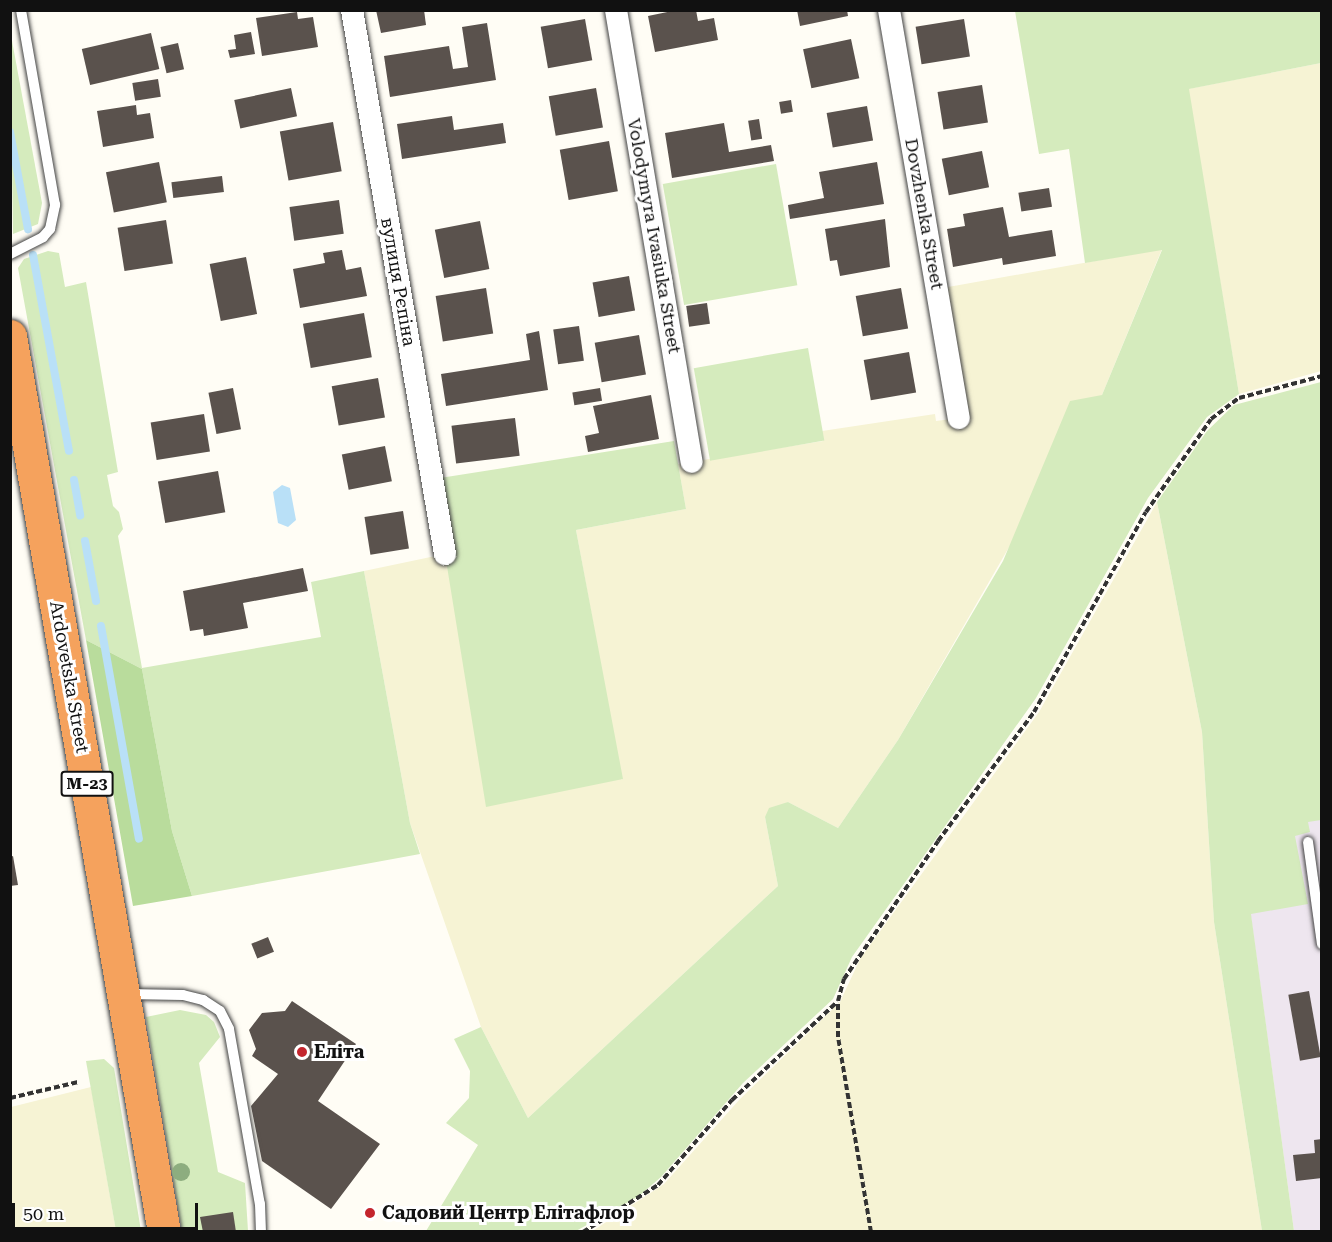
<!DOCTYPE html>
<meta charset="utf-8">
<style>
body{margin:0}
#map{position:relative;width:1332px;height:1242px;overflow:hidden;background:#fffdf5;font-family:"Roboto Serif",serif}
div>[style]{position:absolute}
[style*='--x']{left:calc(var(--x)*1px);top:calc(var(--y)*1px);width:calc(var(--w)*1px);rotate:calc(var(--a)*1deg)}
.industrial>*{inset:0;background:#eee6ef}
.farmland>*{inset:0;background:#f6f3d4}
.green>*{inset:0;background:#d5ebbd;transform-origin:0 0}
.forest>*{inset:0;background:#b9dc9c}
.water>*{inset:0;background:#b9e0f7}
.stream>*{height:8px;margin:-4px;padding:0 4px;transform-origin:4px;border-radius:4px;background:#b9e0f7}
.building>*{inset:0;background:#5a524d;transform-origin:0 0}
.path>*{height:4px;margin-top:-2px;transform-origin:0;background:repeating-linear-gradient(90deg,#333 0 6px,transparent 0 9px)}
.roads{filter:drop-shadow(0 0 2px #444) drop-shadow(0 0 2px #444)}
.lane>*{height:10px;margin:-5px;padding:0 5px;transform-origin:5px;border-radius:5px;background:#fff}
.street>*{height:22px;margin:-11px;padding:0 11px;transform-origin:11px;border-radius:11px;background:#fff}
.highway>*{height:33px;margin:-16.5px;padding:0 16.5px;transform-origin:16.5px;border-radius:16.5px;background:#f5a25d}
.trees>*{width:18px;height:18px;margin:-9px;border-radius:50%;background:#8dad7f}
.dots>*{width:16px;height:16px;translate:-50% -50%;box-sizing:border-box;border:3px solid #fff;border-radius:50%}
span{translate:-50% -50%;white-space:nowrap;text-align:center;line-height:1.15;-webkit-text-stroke:6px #fff;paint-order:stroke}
.shield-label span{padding:2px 4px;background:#fff;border:2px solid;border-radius:4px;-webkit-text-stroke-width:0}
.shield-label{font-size:16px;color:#111;font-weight:700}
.street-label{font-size:18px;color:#111}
.poi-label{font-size:18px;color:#111;font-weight:700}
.left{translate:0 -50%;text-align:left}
.frame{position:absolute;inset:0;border:12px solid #111;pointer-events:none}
.scale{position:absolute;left:12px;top:1203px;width:186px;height:27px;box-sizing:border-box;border:3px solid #111;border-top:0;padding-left:8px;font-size:18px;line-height:21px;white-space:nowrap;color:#111;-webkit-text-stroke:4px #fff;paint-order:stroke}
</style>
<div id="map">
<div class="industrial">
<i style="clip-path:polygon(1321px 702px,1321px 1231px,1294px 1231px,1225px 727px)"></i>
</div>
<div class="farmland">
<i style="clip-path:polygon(1321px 63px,1321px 371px,1239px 394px,1188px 89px)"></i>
<i style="clip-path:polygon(1162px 249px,1102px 395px,1016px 535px,898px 740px,838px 828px,788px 802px,765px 817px,778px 886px,528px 1118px,481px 1027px,410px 823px,364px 571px,445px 554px,622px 780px,576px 530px,686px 509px,678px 464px,823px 441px,822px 431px,935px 414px,936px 421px,959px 418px,937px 289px)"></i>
<i style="clip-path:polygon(1157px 502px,1202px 732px,1214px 922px,1262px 1231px,591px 1232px,664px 1184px,740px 1099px,840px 1002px,860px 959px,1039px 712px)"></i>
<i style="clip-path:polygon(91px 1087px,116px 1231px,11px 1232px,11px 1107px)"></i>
</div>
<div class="green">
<i style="clip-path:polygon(1015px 11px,1321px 11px,1321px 63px,1189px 89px,1239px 394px,1207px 417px,1148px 498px,1036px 698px,852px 957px,833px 999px,743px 1083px,661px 1177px,639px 1196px,576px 1231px,426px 1231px,478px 1145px,446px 1123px,469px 1098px,470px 1071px,454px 1039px,481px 1027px,528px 1118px,778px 886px,765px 817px,769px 808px,788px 802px,838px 828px,898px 740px,1003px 561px,1070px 401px,1102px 395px,1162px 250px,1085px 263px,1069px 149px,1039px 154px)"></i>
<i style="clip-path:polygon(10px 30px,42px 203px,38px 224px,13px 234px)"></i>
<i style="left:776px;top:164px;width:123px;height:115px;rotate:80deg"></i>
<i style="clip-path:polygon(48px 251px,59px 253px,65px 287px,86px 282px,118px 472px,107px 475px,113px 506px,119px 512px,123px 529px,118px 536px,142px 668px,321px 637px,311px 582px,364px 571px,410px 823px,420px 854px,192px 896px,172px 831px,142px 669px,86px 640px,18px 268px,24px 259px)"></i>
<i style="left:808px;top:348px;width:94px;height:116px;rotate:80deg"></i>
<i style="clip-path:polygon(1321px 382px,1321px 820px,1308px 822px,1310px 832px,1295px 836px,1308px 904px,1251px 914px,1294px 1231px,1262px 1231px,1214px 922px,1202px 732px,1157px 502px,1207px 431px,1234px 405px)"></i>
<i style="clip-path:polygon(674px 441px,686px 509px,576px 530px,623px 779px,486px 807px,445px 554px,440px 478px)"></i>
<i style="clip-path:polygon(180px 1010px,206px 1015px,214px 1022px,220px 1037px,199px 1063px,218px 1172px,245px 1183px,248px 1231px,182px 1231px,146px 1017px)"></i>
<i style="clip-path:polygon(104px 1059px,114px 1068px,141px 1231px,116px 1231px,86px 1061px)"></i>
</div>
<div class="forest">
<i style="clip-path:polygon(86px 640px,142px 669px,172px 831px,192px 896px,133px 906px)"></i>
</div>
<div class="water">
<i style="clip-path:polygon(282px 485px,290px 488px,296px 520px,288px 527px,278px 523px,273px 492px)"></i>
</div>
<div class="stream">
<i style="--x:10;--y:132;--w:99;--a:79.5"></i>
<i style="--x:33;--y:255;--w:199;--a:79.6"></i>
<i style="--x:74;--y:480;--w:36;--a:80"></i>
<i style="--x:85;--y:541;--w:61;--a:79.6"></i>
<i style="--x:101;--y:626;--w:216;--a:79.9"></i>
</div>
<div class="building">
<i style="clip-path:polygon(376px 10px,424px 10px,426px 25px,381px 33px)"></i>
<i style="clip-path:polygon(677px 10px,696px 10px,698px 21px,714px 18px,718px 40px,655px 52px,648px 16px)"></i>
<i style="clip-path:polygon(797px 10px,847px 10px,848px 16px,800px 26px)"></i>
<i style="clip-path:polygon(297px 12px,298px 19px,313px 17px,318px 47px,262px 56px,256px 18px)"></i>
<i style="left:585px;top:19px;width:42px;height:45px;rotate:80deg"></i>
<i style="left:964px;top:19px;width:38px;height:49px;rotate:81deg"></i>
<i style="clip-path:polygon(487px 23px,496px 80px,390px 97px,384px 56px,449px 46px,453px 69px,468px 67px,462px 27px)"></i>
<i style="clip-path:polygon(251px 32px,255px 54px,230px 58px,228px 50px,236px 49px,234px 35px)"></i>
<i style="left:151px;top:33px;width:37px;height:71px;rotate:77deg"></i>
<i style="left:851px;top:39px;width:40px;height:49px;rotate:78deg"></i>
<i style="left:178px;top:43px;width:27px;height:18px;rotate:77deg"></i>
<i style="left:158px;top:79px;width:18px;height:26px;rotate:81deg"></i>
<i style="left:982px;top:85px;width:38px;height:45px;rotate:81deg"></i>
<i style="left:291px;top:88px;width:29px;height:58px;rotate:78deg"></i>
<i style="left:596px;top:88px;width:40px;height:48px;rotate:80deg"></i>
<i style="left:791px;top:100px;width:12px;height:12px;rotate:81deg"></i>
<i style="clip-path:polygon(136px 105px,137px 115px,150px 113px,154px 138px,103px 147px,97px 111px)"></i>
<i style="left:867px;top:106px;width:35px;height:41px;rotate:80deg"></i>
<i style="clip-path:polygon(452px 116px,454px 130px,503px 123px,506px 143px,402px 159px,397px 124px)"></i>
<i style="left:759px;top:119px;width:20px;height:11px;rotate:81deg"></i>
<i style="left:333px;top:122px;width:50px;height:54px;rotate:80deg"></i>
<i style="clip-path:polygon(724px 123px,729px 152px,771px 145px,774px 161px,672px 178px,665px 133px)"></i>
<i style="left:609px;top:141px;width:51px;height:50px;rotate:80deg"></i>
<i style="left:982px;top:151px;width:37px;height:41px;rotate:79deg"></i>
<i style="left:159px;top:162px;width:41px;height:54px;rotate:79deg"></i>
<i style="clip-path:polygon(877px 162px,884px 204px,790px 219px,788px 205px,824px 198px,819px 172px)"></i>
<i style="left:222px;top:176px;width:16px;height:51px;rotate:83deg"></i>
<i style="left:1049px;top:188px;width:19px;height:31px;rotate:81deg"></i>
<i style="left:339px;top:200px;width:34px;height:50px;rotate:82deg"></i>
<i style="clip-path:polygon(1003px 207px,1009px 237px,1052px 230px,1056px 256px,1003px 265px,1002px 258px,953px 267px,947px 229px,965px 226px,963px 214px)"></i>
<i style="clip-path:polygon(885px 219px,890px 267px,840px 276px,837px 260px,830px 261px,825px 229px)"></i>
<i style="left:166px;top:220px;width:44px;height:49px;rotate:81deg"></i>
<i style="left:480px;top:221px;width:49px;height:46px;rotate:79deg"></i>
<i style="clip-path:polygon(342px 250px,346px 270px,361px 267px,367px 296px,300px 308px,293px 269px,325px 263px,323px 253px)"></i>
<i style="left:246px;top:257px;width:58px;height:37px;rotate:79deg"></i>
<i style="left:629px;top:276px;width:35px;height:37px;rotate:80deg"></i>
<i style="left:486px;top:288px;width:46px;height:51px;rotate:81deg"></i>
<i style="left:901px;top:288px;width:41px;height:46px;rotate:80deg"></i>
<i style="left:707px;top:303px;width:21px;height:21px;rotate:82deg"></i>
<i style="left:364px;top:313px;width:45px;height:62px;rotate:80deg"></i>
<i style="left:579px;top:326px;width:35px;height:26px;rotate:82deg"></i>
<i style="clip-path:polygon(539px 331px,548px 390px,446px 406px,441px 374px,530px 360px,526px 334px)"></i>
<i style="left:639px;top:335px;width:40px;height:45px;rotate:80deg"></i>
<i style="left:909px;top:352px;width:41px;height:46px;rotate:80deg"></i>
<i style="left:378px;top:378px;width:40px;height:47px;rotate:80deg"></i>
<i style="left:233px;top:388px;width:42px;height:25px;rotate:79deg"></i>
<i style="left:600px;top:388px;width:13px;height:28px;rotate:81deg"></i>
<i style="clip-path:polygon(651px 395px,659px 439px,588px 452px,585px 436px,599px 433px,593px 406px)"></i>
<i style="left:204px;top:414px;width:38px;height:54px;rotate:81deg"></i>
<i style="left:515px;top:418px;width:38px;height:64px;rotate:83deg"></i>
<i style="left:385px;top:446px;width:36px;height:44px;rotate:79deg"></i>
<i style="left:218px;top:471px;width:42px;height:61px;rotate:80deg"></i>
<i style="left:403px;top:511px;width:38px;height:39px;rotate:81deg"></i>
<i style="clip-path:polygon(303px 568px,308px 591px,243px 603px,248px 628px,204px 636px,203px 629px,190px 631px,183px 591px)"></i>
<i style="clip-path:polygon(13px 856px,18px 885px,10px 886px,10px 857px)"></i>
<i style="left:268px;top:937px;width:16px;height:18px;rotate:68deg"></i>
<i style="left:1309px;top:991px;width:67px;height:21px;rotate:80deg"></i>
<i style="clip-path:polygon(292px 1001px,356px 1044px,318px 1101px,380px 1144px,331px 1209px,262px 1161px,251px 1106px,278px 1074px,252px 1056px,256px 1049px,249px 1030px,262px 1013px,285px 1011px)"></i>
<i style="clip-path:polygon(1322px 1139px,1322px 1178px,1296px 1181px,1293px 1155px,1315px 1153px,1314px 1140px)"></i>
<i style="clip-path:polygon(233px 1212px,236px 1232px,203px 1232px,200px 1217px)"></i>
</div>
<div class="path">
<i style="--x:10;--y:1098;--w:70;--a:-13.2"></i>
<i style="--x:583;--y:1232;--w:89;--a:-32.1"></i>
<i style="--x:658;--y:1185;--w:113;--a:-49"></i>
<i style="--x:732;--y:1100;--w:144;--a:-43"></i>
<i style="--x:871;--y:1232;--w:198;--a:-99.6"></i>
<i style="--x:838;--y:1037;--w:36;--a:-90"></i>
<i style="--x:838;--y:1001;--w:23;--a:-75"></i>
<i style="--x:844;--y:979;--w:167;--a:-55.7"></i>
<i style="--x:938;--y:841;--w:161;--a:-53.3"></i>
<i style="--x:1034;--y:712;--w:229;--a:-60.8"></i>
<i style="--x:1146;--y:512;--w:113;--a:-55"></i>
<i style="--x:1211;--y:419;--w:35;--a:-37"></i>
<i style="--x:1239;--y:398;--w:86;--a:-14.8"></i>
</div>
<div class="roads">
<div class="lane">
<i style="--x:10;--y:254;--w:37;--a:-27"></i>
<i style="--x:43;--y:237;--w:11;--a:-49"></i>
<i style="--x:50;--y:229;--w:25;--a:-78"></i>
<i style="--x:55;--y:205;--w:198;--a:-99.9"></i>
<i style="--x:1308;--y:842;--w:103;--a:82.2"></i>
<i style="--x:126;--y:994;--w:57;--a:1"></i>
<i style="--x:183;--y:995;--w:21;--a:14"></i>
<i style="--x:203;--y:1000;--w:20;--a:33"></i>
<i style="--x:220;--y:1011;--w:20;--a:63"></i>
<i style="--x:229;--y:1029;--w:178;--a:80"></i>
<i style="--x:260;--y:1204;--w:28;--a:88"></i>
</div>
<div class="street">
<i style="--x:352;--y:10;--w:552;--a:80.3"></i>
<i style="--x:616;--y:10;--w:458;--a:80.5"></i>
<i style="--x:889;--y:10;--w:414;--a:80.3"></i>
</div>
<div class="highway">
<i style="--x:10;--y:336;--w:909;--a:80.25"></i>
</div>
</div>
<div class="trees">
<i style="left:181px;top:1172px"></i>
</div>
<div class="dots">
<i style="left:302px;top:1052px;background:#c4262e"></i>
<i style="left:370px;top:1213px;background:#c4262e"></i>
</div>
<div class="shield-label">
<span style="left:87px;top:784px">М-23</span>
</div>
<div class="street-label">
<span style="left:924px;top:214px;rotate:80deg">Dovzhenka Street</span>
<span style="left:654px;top:236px;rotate:80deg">Volodymyra Ivasiuka Street</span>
<span style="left:398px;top:282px;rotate:80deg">вулиця Рєпіна</span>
<span style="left:69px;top:677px;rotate:80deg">Ardovetska Street</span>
</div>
<div class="poi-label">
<span class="left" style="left:314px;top:1052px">Еліта</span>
<span class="left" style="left:382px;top:1213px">Садовий Центр Елітафлор</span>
</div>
<div class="frame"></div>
<div class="scale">50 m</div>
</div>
